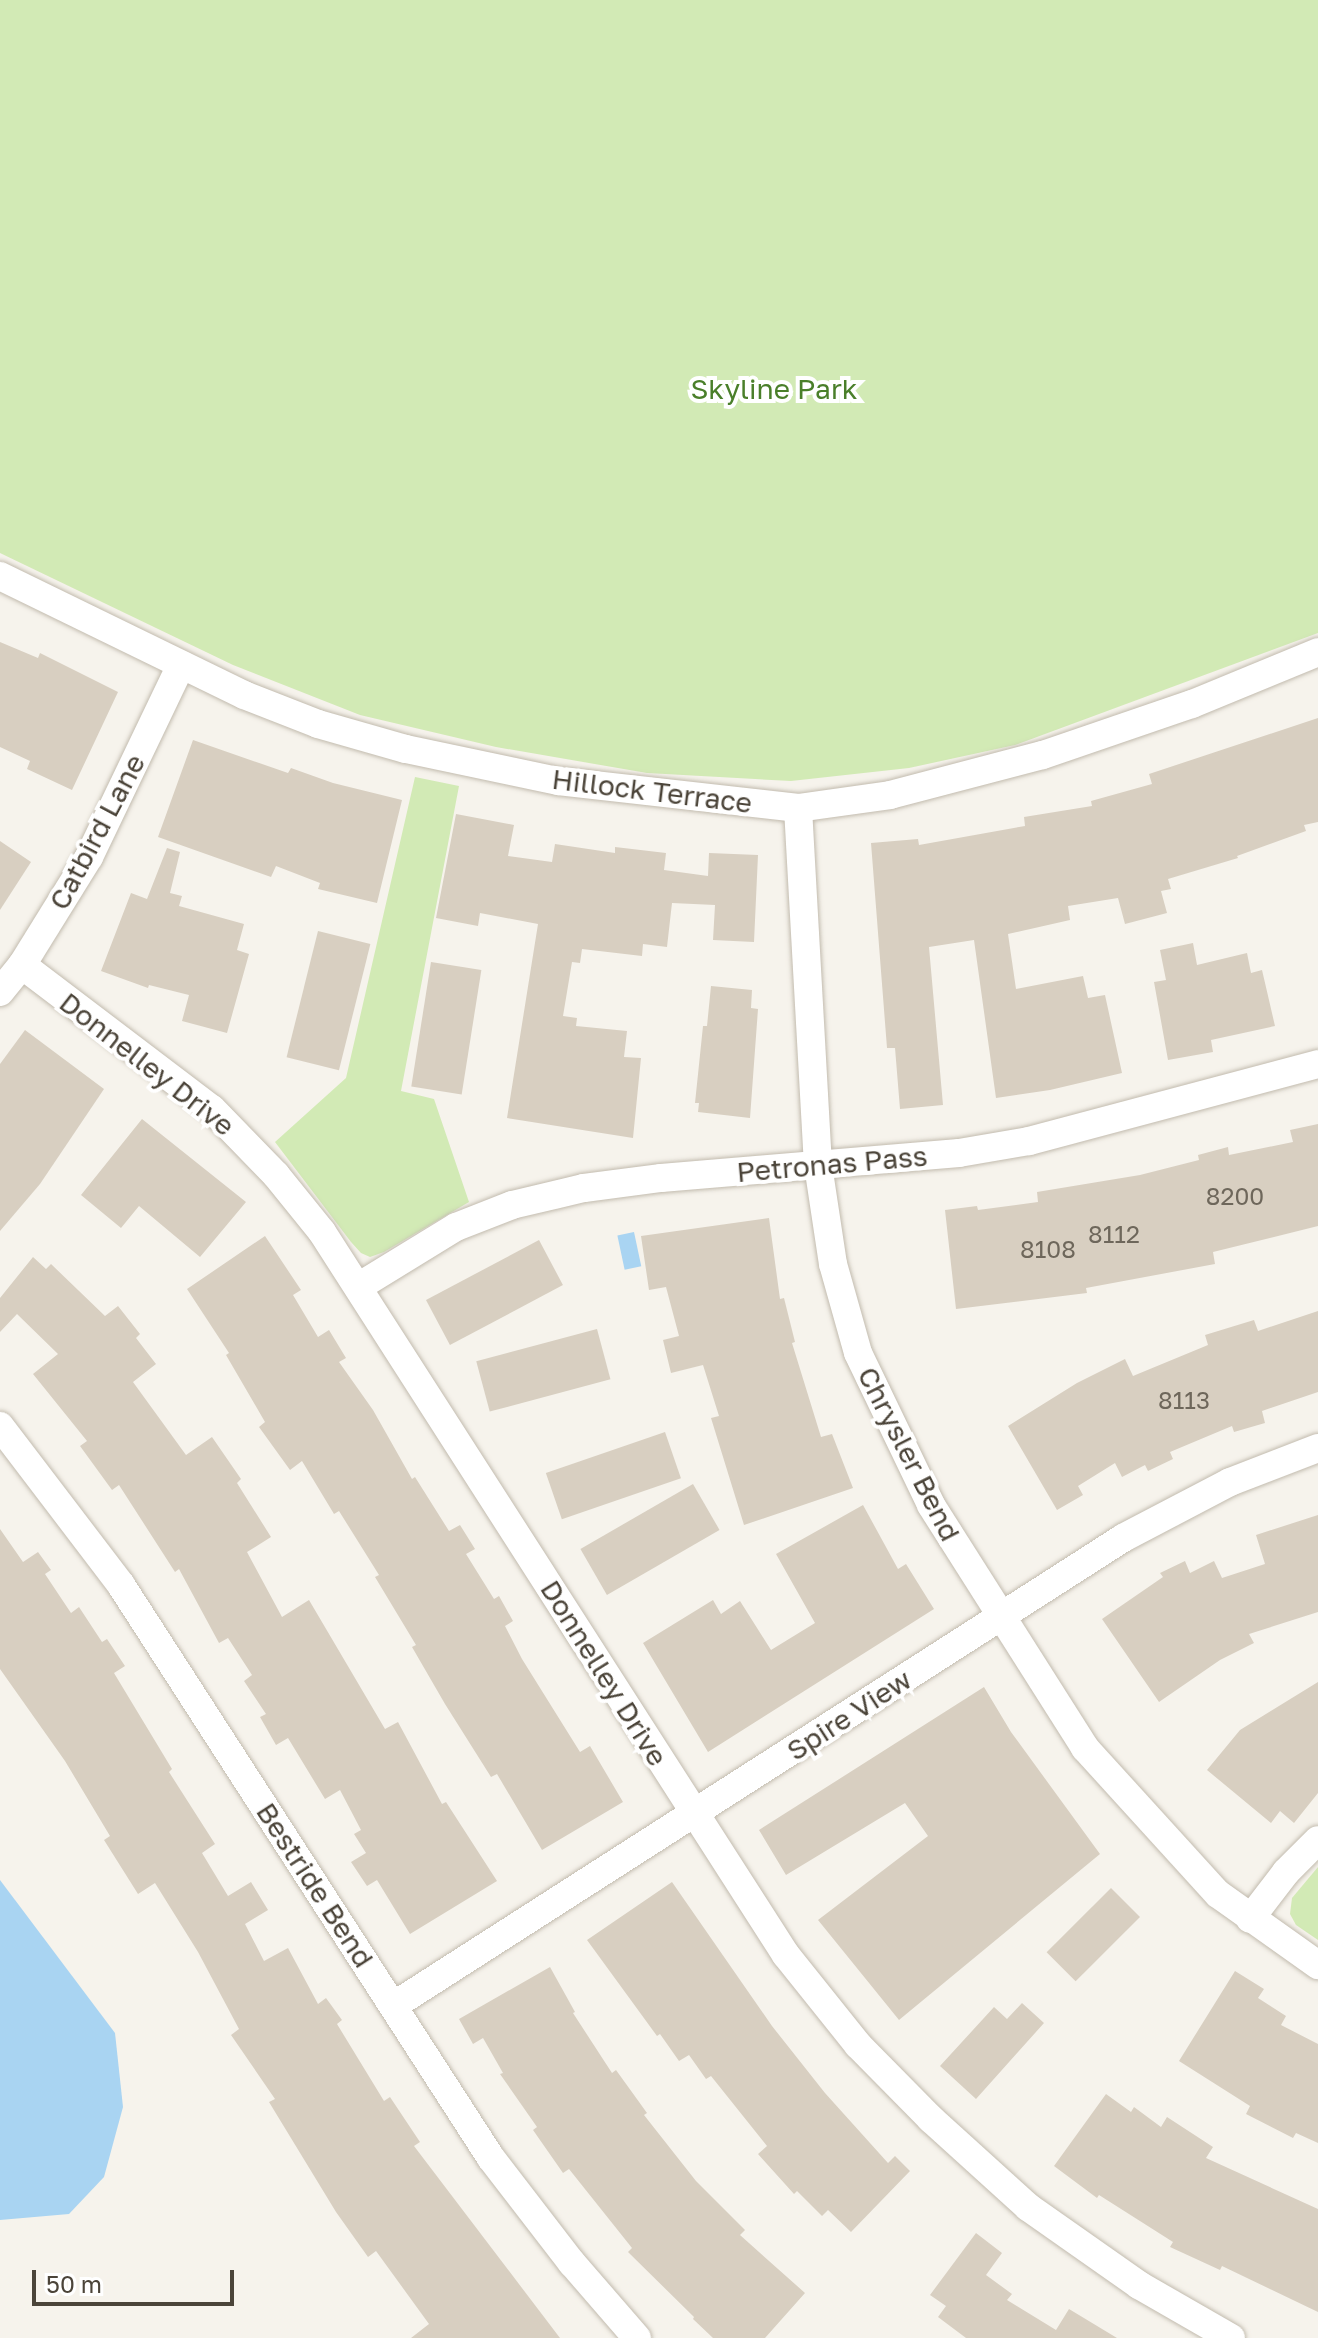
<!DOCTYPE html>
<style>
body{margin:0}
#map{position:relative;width:1318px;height:2338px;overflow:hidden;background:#f6f3ec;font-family:"Golos Text",sans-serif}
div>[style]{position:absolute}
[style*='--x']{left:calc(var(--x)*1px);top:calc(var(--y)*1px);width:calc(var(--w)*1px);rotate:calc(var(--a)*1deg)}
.green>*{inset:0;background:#d2eab5}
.water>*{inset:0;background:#a9d4f2;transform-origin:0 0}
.building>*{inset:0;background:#d8cfc1;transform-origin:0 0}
.roads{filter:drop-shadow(0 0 2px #c2bbae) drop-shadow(0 0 2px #c2bbae)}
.street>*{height:28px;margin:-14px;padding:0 14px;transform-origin:14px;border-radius:14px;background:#fff}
span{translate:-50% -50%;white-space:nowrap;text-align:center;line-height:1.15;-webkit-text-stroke:8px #fff;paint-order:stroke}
.number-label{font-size:24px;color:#6e675b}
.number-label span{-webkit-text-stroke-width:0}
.park-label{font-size:28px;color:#4a7f2a}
.street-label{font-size:28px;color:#4b4439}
.scale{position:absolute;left:32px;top:2270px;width:202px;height:36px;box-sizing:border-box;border:4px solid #4b4439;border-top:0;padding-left:10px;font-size:24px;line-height:28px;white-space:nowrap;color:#4b4439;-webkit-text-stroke:6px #fff;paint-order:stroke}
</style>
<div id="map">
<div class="green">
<i style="clip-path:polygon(0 0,1318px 0,1318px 633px,1015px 745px,909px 768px,791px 781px,647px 773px,496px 747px,360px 715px,233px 665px,0 553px)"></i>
<i style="clip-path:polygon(415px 777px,459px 786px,401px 1091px,434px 1099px,469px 1202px,384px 1252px,370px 1257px,361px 1253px,351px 1242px,275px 1142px,346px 1078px)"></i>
<i style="clip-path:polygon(1318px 1867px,1318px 1940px,1296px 1925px,1290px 1914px,1292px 1898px)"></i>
</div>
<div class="water">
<i style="left:634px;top:1232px;width:35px;height:17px;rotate:78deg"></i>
<i style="clip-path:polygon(0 1880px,115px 2033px,123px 2107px,104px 2177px,69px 2214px,0 2220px)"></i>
</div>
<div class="building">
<i style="clip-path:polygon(0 642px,38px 658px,40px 653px,118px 692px,72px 790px,27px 769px,30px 761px,0 747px)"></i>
<i style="clip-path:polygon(1318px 718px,1318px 822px,1304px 825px,1306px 831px,1237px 856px,1238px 858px,1168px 879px,1171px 889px,1161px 891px,1167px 913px,1125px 924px,1118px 898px,1068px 906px,1070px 920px,1008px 934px,1016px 989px,1083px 976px,1088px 998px,1105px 995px,1122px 1073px,1050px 1090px,996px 1098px,974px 940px,929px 947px,943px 1105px,900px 1109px,895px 1048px,887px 1048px,871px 843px,918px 839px,919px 845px,1025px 826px,1024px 817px,1092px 806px,1091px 801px,1152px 784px,1149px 774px)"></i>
<i style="clip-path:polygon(193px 740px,288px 773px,291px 768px,333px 783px,402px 800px,377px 903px,318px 889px,320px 883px,276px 866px,271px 877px,158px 837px)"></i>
<i style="clip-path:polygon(456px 814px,514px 825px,508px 856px,552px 862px,555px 844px,615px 853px,615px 847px,666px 853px,664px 870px,708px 876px,709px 853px,758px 855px,754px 942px,713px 940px,715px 905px,672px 903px,667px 947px,643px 944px,642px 956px,582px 949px,580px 963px,572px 962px,563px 1016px,577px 1018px,576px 1026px,627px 1031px,624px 1057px,641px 1058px,633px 1138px,507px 1118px,538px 924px,480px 913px,478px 926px,436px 918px)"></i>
<i style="clip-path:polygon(0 841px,31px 862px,0 910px)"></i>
<i style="clip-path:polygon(167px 848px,180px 852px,170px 893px,182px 896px,179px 906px,244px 924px,237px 950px,249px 954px,227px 1033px,182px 1021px,189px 995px,149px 985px,148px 988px,101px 971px,131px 893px,147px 899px)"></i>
<i style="left:318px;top:931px;width:54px;height:130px;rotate:14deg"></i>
<i style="clip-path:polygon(1193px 943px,1197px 965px,1247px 953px,1251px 973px,1262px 970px,1275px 1026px,1211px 1040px,1213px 1052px,1168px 1060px,1154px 982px,1166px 980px,1160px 950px)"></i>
<i style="left:431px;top:962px;width:51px;height:126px;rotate:9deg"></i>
<i style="clip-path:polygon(711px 986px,752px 990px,751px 1008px,758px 1009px,750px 1118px,698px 1112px,699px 1103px,695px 1103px,703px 1026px,707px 1026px)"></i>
<i style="clip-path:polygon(25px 1030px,104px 1089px,40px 1184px,0 1231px,0 1064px)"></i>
<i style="clip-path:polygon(142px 1119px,246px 1202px,200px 1257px,139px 1206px,121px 1228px,81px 1195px)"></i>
<i style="clip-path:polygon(1318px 1124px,1318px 1226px,1213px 1252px,1215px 1264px,1086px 1288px,1087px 1293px,956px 1309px,945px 1210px,977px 1206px,978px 1210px,1038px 1202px,1037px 1192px,1140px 1175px,1199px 1160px,1198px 1155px,1228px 1147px,1229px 1155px,1293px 1142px,1290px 1130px)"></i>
<i style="clip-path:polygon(769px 1218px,780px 1299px,784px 1298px,795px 1342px,792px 1343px,821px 1437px,832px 1434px,853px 1488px,744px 1525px,711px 1418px,719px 1416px,703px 1365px,671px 1373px,663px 1340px,679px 1336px,666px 1287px,649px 1290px,641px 1236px)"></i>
<i style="clip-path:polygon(265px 1236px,301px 1290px,293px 1295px,318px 1337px,329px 1330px,346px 1358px,339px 1362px,373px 1410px,412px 1479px,415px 1477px,449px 1531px,460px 1525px,475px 1549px,466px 1554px,494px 1599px,499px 1596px,513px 1621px,505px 1626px,522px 1659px,580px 1752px,590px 1746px,623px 1802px,542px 1850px,497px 1774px,491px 1777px,445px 1704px,412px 1647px,416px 1645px,375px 1577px,379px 1575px,339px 1511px,334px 1514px,302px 1461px,290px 1470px,259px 1427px,265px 1422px,226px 1355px,229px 1353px,187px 1289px)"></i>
<i style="left:539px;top:1240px;width:51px;height:128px;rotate:62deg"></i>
<i style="clip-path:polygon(33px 1257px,46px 1269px,51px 1264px,105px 1316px,118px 1306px,140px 1334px,136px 1338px,156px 1364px,133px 1382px,186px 1455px,212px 1437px,241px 1479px,237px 1483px,271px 1537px,247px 1552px,282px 1617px,309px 1600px,385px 1729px,398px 1722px,442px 1804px,446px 1802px,497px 1881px,410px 1934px,377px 1880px,367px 1886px,351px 1862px,366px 1853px,354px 1834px,361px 1830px,340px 1790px,325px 1799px,288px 1738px,276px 1745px,260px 1717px,266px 1714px,244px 1681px,252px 1675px,228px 1638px,219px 1643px,179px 1569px,175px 1572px,119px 1485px,112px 1490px,80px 1446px,87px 1441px,33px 1374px,58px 1354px,17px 1314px,0 1332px,0 1298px)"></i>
<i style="clip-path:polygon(1318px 1311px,1318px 1392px,1262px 1411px,1265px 1423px,1234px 1432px,1232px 1426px,1170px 1452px,1173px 1459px,1148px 1471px,1145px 1465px,1122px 1477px,1115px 1463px,1078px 1486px,1083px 1495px,1057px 1510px,1008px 1426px,1077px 1383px,1125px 1359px,1133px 1376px,1208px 1345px,1205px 1335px,1254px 1320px,1258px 1331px)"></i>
<i style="left:597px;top:1329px;width:52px;height:125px;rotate:75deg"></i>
<i style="left:665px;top:1432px;width:49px;height:126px;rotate:71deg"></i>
<i style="left:693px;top:1484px;width:53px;height:130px;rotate:60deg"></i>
<i style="clip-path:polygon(863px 1505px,898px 1569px,906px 1564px,934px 1609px,708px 1752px,643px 1643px,713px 1600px,721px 1614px,740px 1601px,771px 1650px,815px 1623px,776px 1554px)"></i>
<i style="clip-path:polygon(1318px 1515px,1318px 1612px,1249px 1634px,1254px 1643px,1220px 1660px,1159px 1702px,1102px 1619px,1163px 1577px,1160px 1573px,1185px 1561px,1190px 1573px,1214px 1561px,1222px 1578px,1265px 1564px,1256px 1535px)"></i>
<i style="clip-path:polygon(0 1529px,23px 1562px,38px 1552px,51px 1570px,45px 1574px,71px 1613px,79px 1607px,102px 1642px,107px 1639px,125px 1666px,114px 1673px,172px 1769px,169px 1772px,215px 1844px,202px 1853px,228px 1896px,251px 1882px,268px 1910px,245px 1924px,264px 1961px,288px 1948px,318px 2004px,326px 1998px,342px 2020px,337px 2024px,384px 2101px,390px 2097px,420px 2142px,414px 2146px,560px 2338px,411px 2338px,429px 2324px,376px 2251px,368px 2257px,336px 2212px,269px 2102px,275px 2099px,231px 2035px,239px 2029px,198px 1952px,155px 1883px,138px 1894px,104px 1840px,110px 1836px,65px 1761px,0 1669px)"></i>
<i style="clip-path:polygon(1318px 1682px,1318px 1793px,1294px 1823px,1280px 1811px,1271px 1823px,1207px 1770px,1240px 1730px)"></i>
<i style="clip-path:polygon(984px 1687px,1011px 1732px,1100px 1854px,899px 2020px,818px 1920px,928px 1836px,905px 1803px,786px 1875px,759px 1830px)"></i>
<i style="clip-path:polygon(672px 1882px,772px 2026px,825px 2093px,888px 2163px,895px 2156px,910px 2171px,851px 2232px,828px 2210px,822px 2216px,797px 2191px,794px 2194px,758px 2154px,767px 2146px,711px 2076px,706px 2079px,689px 2055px,679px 2061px,660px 2034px,657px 2036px,587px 1940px)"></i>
<i style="left:1111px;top:1888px;width:41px;height:91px;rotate:45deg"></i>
<i style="clip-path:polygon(550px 1967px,575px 2012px,573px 2013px,612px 2073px,616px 2070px,647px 2113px,644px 2115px,696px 2181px,745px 2230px,740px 2235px,805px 2293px,765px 2338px,713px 2338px,693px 2319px,694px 2317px,628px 2252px,632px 2248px,569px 2169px,563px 2173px,533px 2130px,537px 2127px,500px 2074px,503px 2073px,483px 2038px,473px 2044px,459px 2019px)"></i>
<i style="clip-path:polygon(1235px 1971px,1264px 1989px,1258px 1998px,1286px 2016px,1281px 2025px,1318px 2044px,1318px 2143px,1296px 2133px,1293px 2138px,1246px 2114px,1250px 2106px,1179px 2061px)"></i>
<i style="clip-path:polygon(1022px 2003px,1044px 2023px,976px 2099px,940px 2066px,994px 2007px,1007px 2019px)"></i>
<i style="clip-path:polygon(1106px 2094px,1131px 2112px,1134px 2107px,1161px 2127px,1167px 2117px,1213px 2147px,1206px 2158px,1318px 2209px,1318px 2312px,1222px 2266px,1220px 2270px,1170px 2247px,1173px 2242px,1099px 2195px,1097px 2198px,1054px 2166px)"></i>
<i style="clip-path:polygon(976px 2233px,1002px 2253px,986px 2275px,1012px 2294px,1007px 2300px,1056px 2330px,1069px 2309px,1117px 2338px,966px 2338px,938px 2317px,946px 2306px,930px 2295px)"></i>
</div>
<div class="roads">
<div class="street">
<i style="--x:0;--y:576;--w:271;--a:26"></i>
<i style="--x:244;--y:695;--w:79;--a:21.4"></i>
<i style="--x:318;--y:724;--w:91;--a:15.9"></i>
<i style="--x:406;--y:749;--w:155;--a:11.9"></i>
<i style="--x:558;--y:781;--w:242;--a:6.4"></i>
<i style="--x:798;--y:808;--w:93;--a:-8"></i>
<i style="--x:890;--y:795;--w:158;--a:-14.7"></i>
<i style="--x:1043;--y:755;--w:157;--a:-18.9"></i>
<i style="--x:1192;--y:704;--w:136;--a:-22.4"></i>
<i style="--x:798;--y:808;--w:358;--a:86.8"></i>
<i style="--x:818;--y:1165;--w:100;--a:81.4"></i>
<i style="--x:833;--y:1264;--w:92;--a:74.3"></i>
<i style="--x:858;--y:1353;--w:169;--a:64.3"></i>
<i style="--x:931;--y:1505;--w:288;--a:57.6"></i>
<i style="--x:1085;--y:1748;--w:197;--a:47.7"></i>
<i style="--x:1218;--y:1894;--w:123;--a:35.4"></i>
<i style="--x:22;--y:965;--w:238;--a:37.2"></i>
<i style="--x:212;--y:1109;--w:92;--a:45.9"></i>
<i style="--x:276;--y:1175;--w:73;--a:51.1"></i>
<i style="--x:322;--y:1232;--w:859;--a:57.31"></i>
<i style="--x:786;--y:1955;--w:115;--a:51.3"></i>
<i style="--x:858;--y:2045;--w:104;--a:45.4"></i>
<i style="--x:931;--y:2119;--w:131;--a:42.2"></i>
<i style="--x:1028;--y:2207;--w:136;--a:35.1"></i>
<i style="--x:1139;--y:2285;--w:106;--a:29.9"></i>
<i style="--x:0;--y:992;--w:35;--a:-51"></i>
<i style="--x:22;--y:965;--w:127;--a:-58.2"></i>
<i style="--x:89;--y:857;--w:213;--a:-64.4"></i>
<i style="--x:358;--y:1287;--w:115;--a:-31.5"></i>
<i style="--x:456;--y:1227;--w:60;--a:-21.4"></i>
<i style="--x:512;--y:1205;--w:74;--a:-13.3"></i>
<i style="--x:584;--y:1188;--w:78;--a:-7.4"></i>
<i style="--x:661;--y:1178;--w:299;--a:-4.8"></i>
<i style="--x:959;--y:1153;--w:71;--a:-9.7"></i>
<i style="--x:1029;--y:1141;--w:299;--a:-14.9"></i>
<i style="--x:0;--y:1426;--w:200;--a:52.7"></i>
<i style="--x:121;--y:1585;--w:682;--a:57.15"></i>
<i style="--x:491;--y:2158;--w:133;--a:52.4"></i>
<i style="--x:572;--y:2263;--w:99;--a:49.1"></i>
<i style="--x:1250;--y:1919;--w:59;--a:-52.5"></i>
<i style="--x:1286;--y:1872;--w:45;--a:-45"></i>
<i style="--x:393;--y:2006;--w:867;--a:-32.66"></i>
<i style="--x:1123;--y:1538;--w:121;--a:-27.6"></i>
<i style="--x:1230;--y:1482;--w:94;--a:-21.1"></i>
</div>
</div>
<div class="number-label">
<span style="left:1235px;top:1196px">8200</span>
<span style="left:1114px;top:1234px">8112</span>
<span style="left:1048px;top:1249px">8108</span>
<span style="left:1184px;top:1400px">8113</span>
</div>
<div class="park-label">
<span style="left:774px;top:389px">Skyline Park</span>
</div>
<div class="street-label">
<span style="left:652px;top:791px;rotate:7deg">Hillock Terrace</span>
<span style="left:97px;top:832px;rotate:-62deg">Catbird Lane</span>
<span style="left:147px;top:1064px;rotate:38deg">Donnelley Drive</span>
<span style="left:832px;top:1164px;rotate:-5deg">Petronas Pass</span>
<span style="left:909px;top:1454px;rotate:63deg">Chrysler Bend</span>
<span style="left:604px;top:1673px;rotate:58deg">Donnelley Drive</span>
<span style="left:849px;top:1715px;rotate:-33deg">Spire View</span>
<span style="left:315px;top:1885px;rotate:57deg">Bestride Bend</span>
</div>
<div class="scale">50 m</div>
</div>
